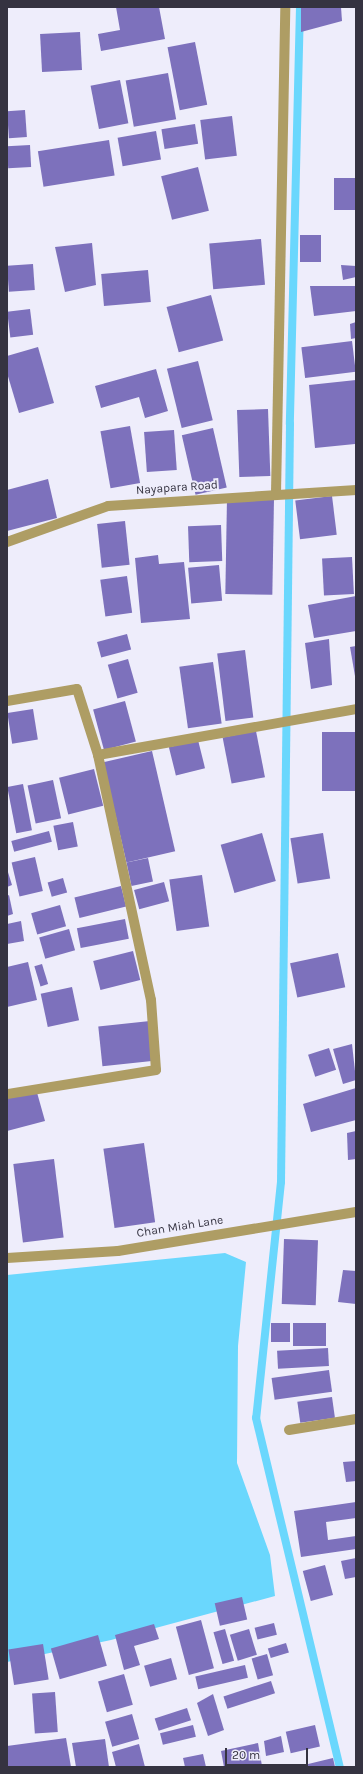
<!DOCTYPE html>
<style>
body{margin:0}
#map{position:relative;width:363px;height:1774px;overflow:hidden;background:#eeedfb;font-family:Karla,sans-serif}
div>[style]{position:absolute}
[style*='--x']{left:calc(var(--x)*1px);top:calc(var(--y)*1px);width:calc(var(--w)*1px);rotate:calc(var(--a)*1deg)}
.water>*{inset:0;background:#6ad7fd}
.stream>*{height:8px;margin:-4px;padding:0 4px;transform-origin:4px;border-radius:4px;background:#6ad7fd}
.building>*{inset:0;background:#7d71bc;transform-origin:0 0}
.minor>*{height:10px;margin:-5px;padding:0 5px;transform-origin:5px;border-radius:5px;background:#ae9d64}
span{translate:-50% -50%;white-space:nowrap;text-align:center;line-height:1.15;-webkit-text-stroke:4px #eeedfb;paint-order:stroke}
.street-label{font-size:12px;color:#353341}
.frame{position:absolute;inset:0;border:8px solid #353341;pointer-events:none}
.scale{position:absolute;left:225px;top:1748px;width:83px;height:18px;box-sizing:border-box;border:2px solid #353341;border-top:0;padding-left:5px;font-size:12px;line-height:14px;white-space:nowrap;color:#353341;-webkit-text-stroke:3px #eeedfb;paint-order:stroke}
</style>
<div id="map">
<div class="water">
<i style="clip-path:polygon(225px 1253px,246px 1262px,238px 1346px,237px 1463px,270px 1555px,275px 1596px,111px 1640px,7px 1662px,7px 1275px)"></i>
</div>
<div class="stream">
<i style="--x:300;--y:7;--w:417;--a:91.4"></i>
<i style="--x:290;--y:424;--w:758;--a:90.68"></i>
<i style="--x:281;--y:1182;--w:237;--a:96"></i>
<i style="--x:256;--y:1418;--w:359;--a:76.5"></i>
</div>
<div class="building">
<i style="clip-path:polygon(116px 7px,159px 7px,165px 39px,101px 51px,98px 34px,120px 30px)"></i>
<i style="clip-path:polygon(301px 7px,341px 7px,342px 21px,301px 32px)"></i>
<i style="left:80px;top:32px;width:38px;height:40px;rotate:87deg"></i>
<i style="left:195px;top:42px;width:64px;height:28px;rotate:79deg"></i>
<i style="left:168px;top:73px;width:47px;height:43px;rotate:80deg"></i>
<i style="left:120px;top:80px;width:44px;height:30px;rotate:79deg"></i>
<i style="left:25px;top:110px;width:27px;height:18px;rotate:86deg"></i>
<i style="left:232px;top:116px;width:40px;height:32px;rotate:83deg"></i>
<i style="left:195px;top:124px;width:20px;height:34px;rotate:81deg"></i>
<i style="left:156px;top:131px;width:29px;height:39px;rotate:80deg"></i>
<i style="left:109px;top:140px;width:36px;height:72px;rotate:81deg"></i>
<i style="left:30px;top:145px;width:22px;height:23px;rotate:87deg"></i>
<i style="left:198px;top:167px;width:45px;height:38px;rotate:76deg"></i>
<i style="left:356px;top:178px;width:32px;height:22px;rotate:90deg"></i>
<i style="left:300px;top:235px;width:21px;height:27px"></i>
<i style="left:261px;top:239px;width:46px;height:52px;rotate:85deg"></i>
<i style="clip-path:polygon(92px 243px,96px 285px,65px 292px,55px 247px)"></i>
<i style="left:33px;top:264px;width:26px;height:26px;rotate:86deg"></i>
<i style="clip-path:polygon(341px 265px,356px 266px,356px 277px,343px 280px)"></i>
<i style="left:148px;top:270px;width:32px;height:47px;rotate:85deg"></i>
<i style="clip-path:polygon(310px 286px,356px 286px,356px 311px,314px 316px)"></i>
<i style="left:211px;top:295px;width:47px;height:46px;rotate:75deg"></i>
<i style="left:30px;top:309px;width:26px;height:23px;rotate:83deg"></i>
<i style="clip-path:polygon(356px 322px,356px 338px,351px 339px,350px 324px)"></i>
<i style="left:352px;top:341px;width:31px;height:51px;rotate:83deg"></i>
<i style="clip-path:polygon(38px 347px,54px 403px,19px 413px,7px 373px,7px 356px)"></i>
<i style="left:198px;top:361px;width:61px;height:32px;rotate:76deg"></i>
<i style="clip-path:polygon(156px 369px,168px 411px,145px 418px,139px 397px,101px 408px,95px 386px)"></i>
<i style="clip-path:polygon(356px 380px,355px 444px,315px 448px,309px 385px)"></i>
<i style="left:268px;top:409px;width:67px;height:31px;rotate:88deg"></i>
<i style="left:130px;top:426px;width:58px;height:30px;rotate:80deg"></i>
<i style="left:213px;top:428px;width:61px;height:32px;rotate:77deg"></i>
<i style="left:174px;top:430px;width:40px;height:30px;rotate:86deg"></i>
<i style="clip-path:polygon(48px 479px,57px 518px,7px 531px,7px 490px)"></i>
<i style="left:332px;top:496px;width:39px;height:37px;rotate:83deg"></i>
<i style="left:227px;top:498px;width:47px;height:96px;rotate:1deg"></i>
<i style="left:125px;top:521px;width:44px;height:28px;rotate:84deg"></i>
<i style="left:221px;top:525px;width:36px;height:33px;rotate:88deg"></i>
<i style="clip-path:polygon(158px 555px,159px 564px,184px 562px,190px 619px,141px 623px,135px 558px)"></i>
<i style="left:352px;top:557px;width:37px;height:30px;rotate:87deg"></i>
<i style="left:219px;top:565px;width:36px;height:31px;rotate:85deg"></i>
<i style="left:127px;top:576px;width:37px;height:27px;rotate:82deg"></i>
<i style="clip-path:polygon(356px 596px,356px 631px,314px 638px,308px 605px)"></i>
<i style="left:127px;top:634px;width:16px;height:31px;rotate:75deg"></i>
<i style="clip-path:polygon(329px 639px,332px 685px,311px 689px,305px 643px)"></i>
<i style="clip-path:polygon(356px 646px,356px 676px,355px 676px,350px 647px)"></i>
<i style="left:245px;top:650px;width:68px;height:28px;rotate:83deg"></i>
<i style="left:128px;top:659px;width:35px;height:21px;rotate:74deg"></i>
<i style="left:213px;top:662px;width:62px;height:34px;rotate:82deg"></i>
<i style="left:125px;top:701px;width:42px;height:33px;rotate:75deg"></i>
<i style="left:33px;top:709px;width:31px;height:26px;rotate:81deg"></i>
<i style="left:256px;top:731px;width:47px;height:34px;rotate:79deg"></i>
<i style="left:356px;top:732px;width:59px;height:34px;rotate:90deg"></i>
<i style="left:198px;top:740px;width:29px;height:30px;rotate:76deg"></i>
<i style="left:152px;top:751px;width:103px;height:50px;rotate:77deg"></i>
<i style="left:94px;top:769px;width:38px;height:36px;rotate:76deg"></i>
<i style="left:53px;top:780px;width:39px;height:26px;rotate:78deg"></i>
<i style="left:23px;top:784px;width:47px;height:16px;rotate:79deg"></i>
<i style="left:73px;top:822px;width:25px;height:20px;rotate:79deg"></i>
<i style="left:49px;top:831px;width:11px;height:39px;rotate:75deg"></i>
<i style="left:262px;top:833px;width:50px;height:43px;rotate:74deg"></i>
<i style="left:323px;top:833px;width:46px;height:33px;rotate:81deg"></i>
<i style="left:35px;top:857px;width:35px;height:24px;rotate:77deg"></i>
<i style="left:148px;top:858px;width:24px;height:22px;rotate:78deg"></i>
<i style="clip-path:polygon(7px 869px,12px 885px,7px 887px)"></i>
<i style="left:202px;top:875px;width:52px;height:33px;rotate:82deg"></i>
<i style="left:63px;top:878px;width:15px;height:16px;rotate:74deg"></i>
<i style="left:164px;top:882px;width:20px;height:31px;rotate:75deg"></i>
<i style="left:121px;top:886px;width:21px;height:48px;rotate:76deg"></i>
<i style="clip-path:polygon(9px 895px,13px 914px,7px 916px,7px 896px)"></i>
<i style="left:60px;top:905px;width:22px;height:30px;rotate:74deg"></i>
<i style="left:125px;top:919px;width:20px;height:49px;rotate:79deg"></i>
<i style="clip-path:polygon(21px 921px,24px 941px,7px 944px,7px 924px)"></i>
<i style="left:69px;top:929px;width:22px;height:31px;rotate:74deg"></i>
<i style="left:133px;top:951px;width:30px;height:41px;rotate:76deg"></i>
<i style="left:338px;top:953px;width:35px;height:49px;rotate:78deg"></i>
<i style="clip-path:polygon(28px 962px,37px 1000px,7px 1007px,7px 967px)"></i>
<i style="left:42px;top:964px;width:21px;height:8px;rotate:73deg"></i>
<i style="left:72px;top:987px;width:34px;height:32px;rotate:78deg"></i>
<i style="left:150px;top:1021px;width:40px;height:52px;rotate:84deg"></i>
<i style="clip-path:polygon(352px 1044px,356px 1080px,343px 1084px,333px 1049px)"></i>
<i style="left:329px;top:1048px;width:23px;height:22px;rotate:72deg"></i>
<i style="clip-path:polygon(356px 1088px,356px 1120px,311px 1132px,303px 1104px)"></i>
<i style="clip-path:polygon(36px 1089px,45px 1121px,7px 1131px,7px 1097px)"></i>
<i style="clip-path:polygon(356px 1131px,356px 1159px,348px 1160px,347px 1133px)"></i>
<i style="left:144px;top:1143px;width:80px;height:41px;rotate:82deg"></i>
<i style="left:54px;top:1159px;width:79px;height:41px;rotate:83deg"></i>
<i style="left:284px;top:1239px;width:34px;height:65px;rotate:2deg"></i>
<i style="clip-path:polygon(343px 1270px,356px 1271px,356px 1304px,338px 1302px)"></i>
<i style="left:271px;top:1323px;width:19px;height:19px"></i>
<i style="left:293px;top:1323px;width:33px;height:23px"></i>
<i style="left:328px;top:1348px;width:18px;height:51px;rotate:87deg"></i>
<i style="left:329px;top:1370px;width:22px;height:58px;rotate:82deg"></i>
<i style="left:332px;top:1397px;width:21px;height:35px;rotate:82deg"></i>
<i style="clip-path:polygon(356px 1461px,356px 1481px,346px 1482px,343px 1462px)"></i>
<i style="clip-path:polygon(356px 1502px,356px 1518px,326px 1522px,328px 1540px,356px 1536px,356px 1549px,301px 1557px,294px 1511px)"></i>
<i style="clip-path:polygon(356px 1558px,356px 1577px,345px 1579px,341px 1561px)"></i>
<i style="left:325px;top:1565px;width:31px;height:23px;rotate:75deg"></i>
<i style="left:242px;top:1597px;width:23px;height:28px;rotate:77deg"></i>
<i style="left:201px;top:1620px;width:50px;height:26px;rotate:75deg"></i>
<i style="left:274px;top:1623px;width:12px;height:20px;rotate:76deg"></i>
<i style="clip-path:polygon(154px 1624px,159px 1639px,134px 1646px,140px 1665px,124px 1670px,115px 1635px)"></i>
<i style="left:225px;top:1629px;width:33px;height:12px;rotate:74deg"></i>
<i style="left:249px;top:1629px;width:27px;height:20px;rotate:73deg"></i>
<i style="left:98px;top:1635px;width:32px;height:49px;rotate:74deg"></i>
<i style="left:286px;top:1643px;width:10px;height:19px;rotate:73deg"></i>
<i style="left:43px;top:1644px;width:36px;height:35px;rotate:81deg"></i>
<i style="left:267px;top:1654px;width:22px;height:16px;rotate:74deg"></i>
<i style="left:171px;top:1658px;width:22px;height:28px;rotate:74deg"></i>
<i style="left:245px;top:1665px;width:13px;height:51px;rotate:77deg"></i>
<i style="left:124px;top:1674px;width:32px;height:27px;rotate:74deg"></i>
<i style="left:271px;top:1681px;width:13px;height:50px;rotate:72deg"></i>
<i style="left:55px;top:1692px;width:40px;height:23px;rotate:86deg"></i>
<i style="clip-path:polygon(213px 1694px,224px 1730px,208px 1736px,197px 1703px)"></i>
<i style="left:187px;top:1708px;width:13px;height:34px;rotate:72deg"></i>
<i style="left:132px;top:1714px;width:26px;height:28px;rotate:74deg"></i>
<i style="left:193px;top:1725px;width:12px;height:34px;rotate:76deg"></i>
<i style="left:315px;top:1725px;width:22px;height:30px;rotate:77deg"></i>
<i style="clip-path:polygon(281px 1736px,284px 1752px,266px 1756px,264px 1741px)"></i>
<i style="clip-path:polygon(66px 1738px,71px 1767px,7px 1767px,7px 1746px)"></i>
<i style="clip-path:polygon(105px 1739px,109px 1767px,76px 1767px,72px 1743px)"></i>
<i style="clip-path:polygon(258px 1743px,262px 1766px,224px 1767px,221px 1751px)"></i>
<i style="clip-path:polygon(139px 1744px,145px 1767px,116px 1767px,112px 1752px)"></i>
<i style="clip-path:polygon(203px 1754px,206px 1767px,185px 1767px,183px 1758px)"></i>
<i style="clip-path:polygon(333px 1758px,335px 1767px,304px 1767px,304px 1765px)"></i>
</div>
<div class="minor">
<i style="--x:276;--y:493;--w:486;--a:-88.9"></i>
<i style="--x:7;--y:542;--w:107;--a:-19.6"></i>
<i style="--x:108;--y:506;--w:249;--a:-3.7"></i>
<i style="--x:7;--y:701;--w:71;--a:-9.7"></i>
<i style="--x:77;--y:689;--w:69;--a:72.3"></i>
<i style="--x:98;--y:755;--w:251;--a:77.8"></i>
<i style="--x:151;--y:1000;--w:70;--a:85.9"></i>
<i style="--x:156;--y:1070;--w:151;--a:170.8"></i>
<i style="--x:98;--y:755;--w:262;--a:-10.1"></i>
<i style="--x:7;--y:1258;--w:111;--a:-3.6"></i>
<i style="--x:118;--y:1251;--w:241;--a:-9.3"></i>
<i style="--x:289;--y:1430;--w:68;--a:-9.3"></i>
</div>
<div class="street-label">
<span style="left:177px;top:488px;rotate:-4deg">Nayapara Road</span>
<span style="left:180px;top:1227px;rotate:-9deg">Chan Miah Lane</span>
</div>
<div class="frame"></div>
<div class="scale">20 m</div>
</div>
